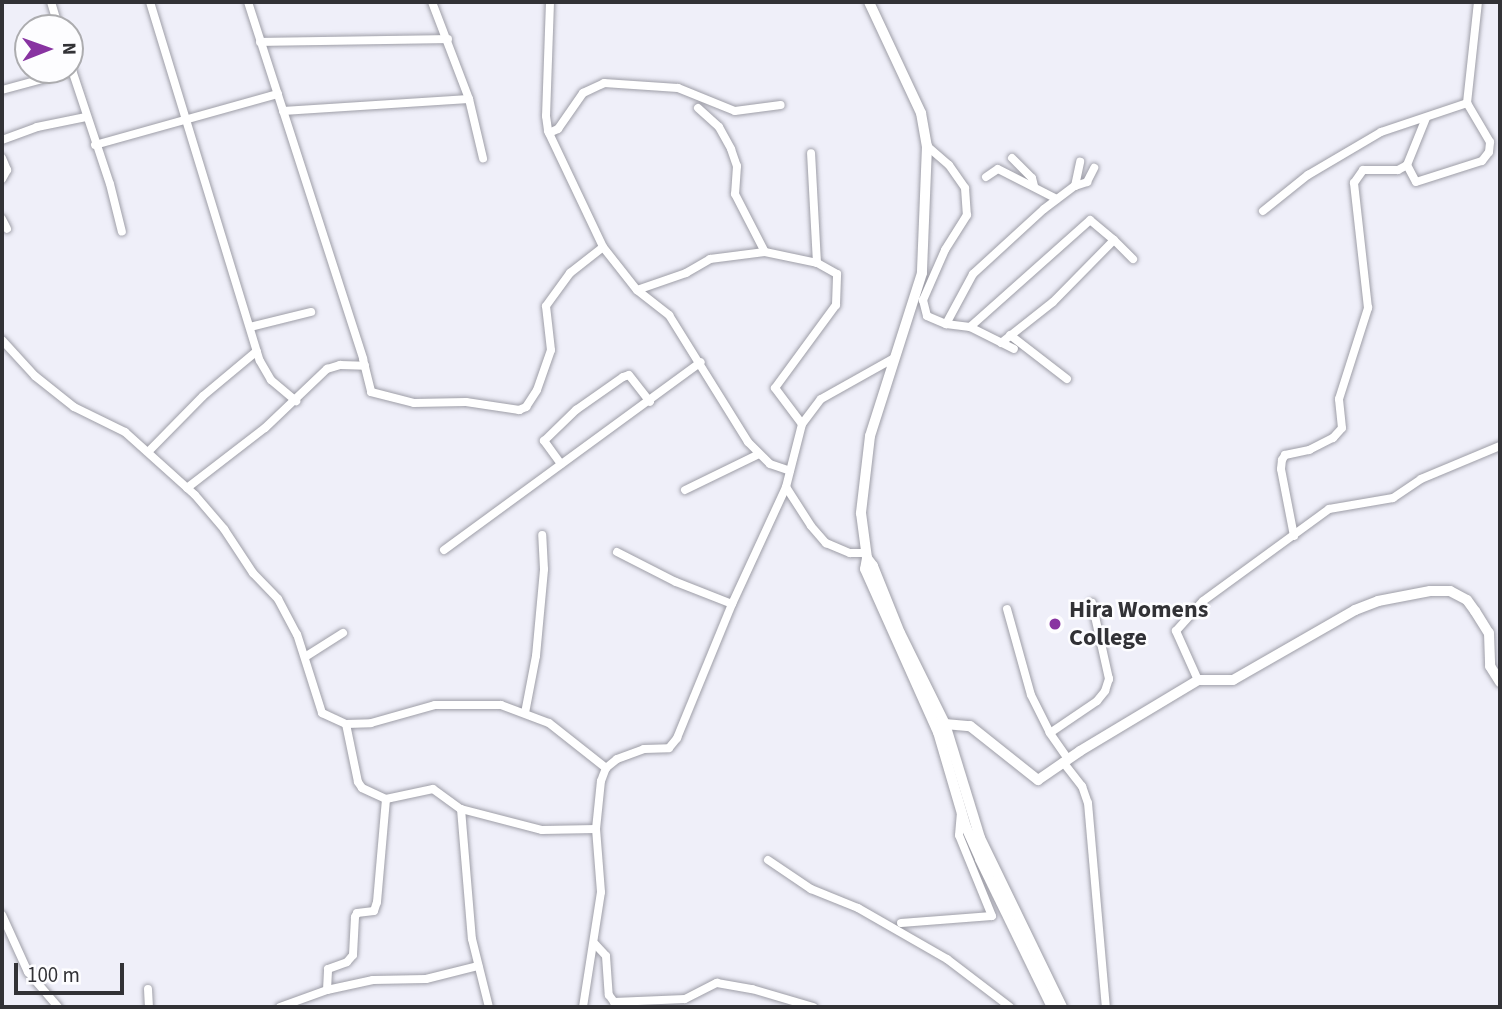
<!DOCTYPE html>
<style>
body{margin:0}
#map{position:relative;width:1502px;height:1009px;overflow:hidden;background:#efeff9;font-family:"Source Sans 3",sans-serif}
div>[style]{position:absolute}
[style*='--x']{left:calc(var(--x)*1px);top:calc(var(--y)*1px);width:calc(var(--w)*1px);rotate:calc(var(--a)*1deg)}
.roads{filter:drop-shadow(0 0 2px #9e9ea7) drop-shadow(0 0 2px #9e9ea7)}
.minor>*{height:8px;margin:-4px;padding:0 4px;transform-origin:4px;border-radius:4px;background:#fff}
.major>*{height:10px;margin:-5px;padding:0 5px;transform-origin:5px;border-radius:5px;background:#fff}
.dots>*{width:19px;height:19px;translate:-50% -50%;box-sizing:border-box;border:4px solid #fdfdff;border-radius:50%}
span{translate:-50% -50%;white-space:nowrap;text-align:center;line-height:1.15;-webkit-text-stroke:5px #fdfdff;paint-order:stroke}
.poi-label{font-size:24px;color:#323236;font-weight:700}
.left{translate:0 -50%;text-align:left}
.frame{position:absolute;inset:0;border:4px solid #323236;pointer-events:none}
.north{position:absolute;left:14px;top:14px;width:70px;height:70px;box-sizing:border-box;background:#fdfdff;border:2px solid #acacaf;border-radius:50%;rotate:89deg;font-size:19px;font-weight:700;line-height:28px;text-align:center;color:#323236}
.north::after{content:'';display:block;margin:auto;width:24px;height:32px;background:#8833a1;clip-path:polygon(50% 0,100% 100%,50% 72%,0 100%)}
.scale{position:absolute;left:14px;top:963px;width:110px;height:32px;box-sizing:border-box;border:4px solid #323236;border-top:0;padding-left:9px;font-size:21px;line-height:24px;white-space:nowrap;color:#323236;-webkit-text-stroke:5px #fdfdff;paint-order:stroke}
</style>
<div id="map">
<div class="roads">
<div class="minor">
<i style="--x:51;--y:2;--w:27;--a:73"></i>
<i style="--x:150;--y:2;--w:375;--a:73"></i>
<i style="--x:260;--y:361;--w:22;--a:60"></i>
<i style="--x:271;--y:380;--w:33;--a:40"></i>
<i style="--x:248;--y:2;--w:375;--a:72.1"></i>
<i style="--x:363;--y:359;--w:34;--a:76"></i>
<i style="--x:371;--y:392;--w:44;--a:14.3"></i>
<i style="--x:414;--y:403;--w:52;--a:-1.1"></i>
<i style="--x:466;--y:402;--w:54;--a:8.6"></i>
<i style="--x:519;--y:410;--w:8;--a:-23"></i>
<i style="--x:526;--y:407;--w:20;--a:-57"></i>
<i style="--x:537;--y:390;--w:42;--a:-70.7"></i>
<i style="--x:551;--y:350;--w:44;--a:-96.5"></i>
<i style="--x:546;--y:306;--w:41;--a:-54"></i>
<i style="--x:570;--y:273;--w:42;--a:-38.2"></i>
<i style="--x:432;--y:2;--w:104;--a:69.1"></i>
<i style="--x:469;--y:99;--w:61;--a:76.7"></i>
<i style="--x:550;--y:2;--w:114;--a:92"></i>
<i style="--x:546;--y:116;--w:15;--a:82"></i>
<i style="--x:548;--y:131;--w:128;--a:64.6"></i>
<i style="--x:603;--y:247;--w:55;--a:51.7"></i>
<i style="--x:637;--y:290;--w:41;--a:38"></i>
<i style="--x:669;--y:315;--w:150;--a:58.1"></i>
<i style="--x:748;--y:442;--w:31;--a:45"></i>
<i style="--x:770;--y:464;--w:21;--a:19"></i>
<i style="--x:260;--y:42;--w:188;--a:-0.9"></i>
<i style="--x:70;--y:64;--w:126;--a:71.6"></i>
<i style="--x:110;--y:184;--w:49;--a:76"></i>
<i style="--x:2;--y:90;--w:73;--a:-15.2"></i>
<i style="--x:698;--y:108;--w:28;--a:42"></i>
<i style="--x:719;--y:127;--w:25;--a:61"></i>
<i style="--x:731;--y:149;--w:18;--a:71"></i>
<i style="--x:737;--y:166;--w:28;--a:94"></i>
<i style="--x:735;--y:194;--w:65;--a:62.7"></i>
<i style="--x:283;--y:111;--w:186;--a:-3.7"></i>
<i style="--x:549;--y:133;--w:10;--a:-24"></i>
<i style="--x:558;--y:129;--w:44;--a:-55.2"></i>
<i style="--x:583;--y:93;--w:23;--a:-25"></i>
<i style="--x:604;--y:83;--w:74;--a:3.9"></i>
<i style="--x:678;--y:88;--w:61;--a:22"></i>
<i style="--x:735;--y:111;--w:46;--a:-7.4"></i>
<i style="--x:2;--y:140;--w:37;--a:-20"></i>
<i style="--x:37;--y:127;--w:50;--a:-11.5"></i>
<i style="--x:95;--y:145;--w:190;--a:-15.6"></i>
<i style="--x:927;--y:146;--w:29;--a:41"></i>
<i style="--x:949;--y:165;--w:28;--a:55"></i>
<i style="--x:965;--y:188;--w:27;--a:86"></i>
<i style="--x:967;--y:215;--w:41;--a:122.2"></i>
<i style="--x:945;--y:250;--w:55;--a:113.7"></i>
<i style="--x:923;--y:300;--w:16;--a:76"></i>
<i style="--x:927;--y:316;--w:21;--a:23"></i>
<i style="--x:946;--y:324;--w:57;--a:-61.6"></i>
<i style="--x:973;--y:274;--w:96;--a:-42.5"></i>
<i style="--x:1044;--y:209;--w:39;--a:-37"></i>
<i style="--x:1075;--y:186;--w:13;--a:-18"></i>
<i style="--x:1087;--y:182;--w:16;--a:-63"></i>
<i style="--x:2;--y:158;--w:13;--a:67"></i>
<i style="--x:7;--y:170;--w:10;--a:119"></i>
<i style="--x:1012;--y:158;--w:28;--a:45"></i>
<i style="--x:1032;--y:178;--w:8;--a:76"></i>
<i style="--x:1407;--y:165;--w:19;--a:62"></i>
<i style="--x:1416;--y:182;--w:69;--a:-17.7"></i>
<i style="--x:1482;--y:161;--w:11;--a:-52"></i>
<i style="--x:1489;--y:152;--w:10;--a:-84"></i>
<i style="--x:1490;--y:142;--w:45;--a:-120.5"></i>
<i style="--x:1467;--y:103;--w:102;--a:-83.8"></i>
<i style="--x:986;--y:177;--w:14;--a:-34"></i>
<i style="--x:998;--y:169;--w:66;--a:27"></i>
<i style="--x:1075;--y:186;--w:25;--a:-78"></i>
<i style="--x:1263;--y:211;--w:58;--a:-38.7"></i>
<i style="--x:1308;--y:175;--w:85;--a:-30.5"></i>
<i style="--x:1381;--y:132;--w:91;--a:-18.6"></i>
<i style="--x:2;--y:219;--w:11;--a:63"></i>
<i style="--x:1114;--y:240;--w:27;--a:45"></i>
<i style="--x:637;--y:290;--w:52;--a:-19.1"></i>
<i style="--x:686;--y:273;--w:28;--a:-30"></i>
<i style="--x:710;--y:259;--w:55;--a:-7.3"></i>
<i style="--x:765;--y:252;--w:53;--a:11.9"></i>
<i style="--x:817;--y:263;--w:110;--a:-93.1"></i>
<i style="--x:946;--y:324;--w:24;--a:7"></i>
<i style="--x:970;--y:327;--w:49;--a:26.6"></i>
<i style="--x:250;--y:327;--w:63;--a:-13.8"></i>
<i style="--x:970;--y:327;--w:161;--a:-41.7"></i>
<i style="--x:1090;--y:220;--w:31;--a:40"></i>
<i style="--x:1114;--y:240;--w:87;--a:134.5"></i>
<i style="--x:1053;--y:302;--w:66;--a:141.7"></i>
<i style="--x:1010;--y:335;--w:72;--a:37.7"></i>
<i style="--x:2;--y:340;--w:49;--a:47.5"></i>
<i style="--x:35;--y:376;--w:50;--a:38.5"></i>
<i style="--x:74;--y:407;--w:57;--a:26.1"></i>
<i style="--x:125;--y:432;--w:94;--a:42"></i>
<i style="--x:195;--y:495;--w:45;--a:49.5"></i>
<i style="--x:224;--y:529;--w:53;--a:56.6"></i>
<i style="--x:253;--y:573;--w:36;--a:46"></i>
<i style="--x:278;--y:599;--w:40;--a:62"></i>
<i style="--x:297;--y:634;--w:83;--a:72.4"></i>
<i style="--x:322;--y:713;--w:26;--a:25"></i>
<i style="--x:346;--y:724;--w:25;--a:-2"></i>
<i style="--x:371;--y:723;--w:66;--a:-15.7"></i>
<i style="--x:435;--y:705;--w:66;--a:0"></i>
<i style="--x:501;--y:705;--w:51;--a:20.6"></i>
<i style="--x:549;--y:723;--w:73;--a:38.3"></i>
<i style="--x:802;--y:424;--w:45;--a:-126.9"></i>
<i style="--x:775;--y:388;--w:103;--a:-53.7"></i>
<i style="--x:836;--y:305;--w:31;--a:-88"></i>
<i style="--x:837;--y:274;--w:23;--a:-151"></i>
<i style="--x:148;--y:452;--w:78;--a:-45.5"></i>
<i style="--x:203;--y:396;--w:70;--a:-39.8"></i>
<i style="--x:561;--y:464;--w:29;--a:-126"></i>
<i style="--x:544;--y:441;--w:45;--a:-44.1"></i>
<i style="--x:576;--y:410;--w:57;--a:-35.1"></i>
<i style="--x:623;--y:377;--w:6;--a:-18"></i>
<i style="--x:629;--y:375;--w:34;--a:52"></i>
<i style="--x:786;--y:487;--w:46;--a:57.3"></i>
<i style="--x:811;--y:526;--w:23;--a:49"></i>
<i style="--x:826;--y:543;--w:26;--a:23"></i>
<i style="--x:850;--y:553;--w:15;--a:0"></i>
<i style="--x:187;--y:488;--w:98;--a:-37.6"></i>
<i style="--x:265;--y:428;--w:86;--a:-43.6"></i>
<i style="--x:327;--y:369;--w:14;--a:-17"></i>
<i style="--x:340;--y:365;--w:25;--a:2"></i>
<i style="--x:685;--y:490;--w:82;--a:-25.9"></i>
<i style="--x:1294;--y:536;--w:68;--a:-101"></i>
<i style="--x:1281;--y:469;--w:9;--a:-84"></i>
<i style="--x:1282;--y:460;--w:6;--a:-59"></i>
<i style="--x:1285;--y:455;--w:25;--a:-12"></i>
<i style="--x:1309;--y:450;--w:27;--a:-27"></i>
<i style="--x:1333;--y:438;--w:13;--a:-48"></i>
<i style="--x:1342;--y:428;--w:29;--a:-96"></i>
<i style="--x:1339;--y:399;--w:96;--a:-72.3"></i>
<i style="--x:1368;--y:308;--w:126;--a:-96.4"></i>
<i style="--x:1354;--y:183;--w:16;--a:-55"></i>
<i style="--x:1363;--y:170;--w:35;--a:0"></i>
<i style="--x:1398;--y:170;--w:10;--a:-29"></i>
<i style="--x:1407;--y:165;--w:51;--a:-68"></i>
<i style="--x:444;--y:550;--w:318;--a:-36.2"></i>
<i style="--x:617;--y:552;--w:66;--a:27"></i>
<i style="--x:676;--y:582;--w:60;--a:21.4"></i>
<i style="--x:1007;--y:609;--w:89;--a:74.4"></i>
<i style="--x:1031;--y:695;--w:42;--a:63.4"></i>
<i style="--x:305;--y:657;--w:45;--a:-32.3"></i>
<i style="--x:1198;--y:680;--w:54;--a:-114.2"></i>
<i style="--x:1176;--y:631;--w:40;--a:-48"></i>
<i style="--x:1203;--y:601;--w:156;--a:-36.1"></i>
<i style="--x:1329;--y:509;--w:65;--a:-9.8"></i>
<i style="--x:1393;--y:498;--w:34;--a:-34"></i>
<i style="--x:1421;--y:479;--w:86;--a:-22.7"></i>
<i style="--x:525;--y:713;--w:58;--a:-79.1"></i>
<i style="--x:536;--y:656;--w:87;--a:-84.7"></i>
<i style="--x:544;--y:569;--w:34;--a:-93"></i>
<i style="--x:346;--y:724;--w:59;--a:78.3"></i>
<i style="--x:358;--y:782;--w:7;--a:56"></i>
<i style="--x:362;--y:788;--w:26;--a:25"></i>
<i style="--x:386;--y:799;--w:48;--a:-12"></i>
<i style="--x:433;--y:789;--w:34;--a:36"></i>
<i style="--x:461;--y:809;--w:84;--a:14.5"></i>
<i style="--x:542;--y:830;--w:54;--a:-1.1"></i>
<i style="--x:1068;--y:759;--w:32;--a:-125"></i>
<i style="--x:1050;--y:733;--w:57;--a:-34.2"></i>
<i style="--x:1097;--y:701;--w:13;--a:-51"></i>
<i style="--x:1105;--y:691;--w:13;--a:-72"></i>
<i style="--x:1109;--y:679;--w:78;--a:-102.6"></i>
<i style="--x:1063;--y:762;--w:31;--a:52"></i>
<i style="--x:1082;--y:786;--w:18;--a:71"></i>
<i style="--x:1088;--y:803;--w:205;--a:85"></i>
<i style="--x:461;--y:809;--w:130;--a:85.2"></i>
<i style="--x:472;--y:939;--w:70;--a:76"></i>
<i style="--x:768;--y:860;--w:52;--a:34"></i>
<i style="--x:811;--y:889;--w:51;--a:22"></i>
<i style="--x:858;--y:908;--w:103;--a:29.8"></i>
<i style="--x:947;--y:959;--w:79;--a:37.3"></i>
<i style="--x:2;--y:915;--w:63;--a:65.5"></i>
<i style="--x:28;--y:972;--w:46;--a:49.4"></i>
<i style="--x:901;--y:923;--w:91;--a:-4.4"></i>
<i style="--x:992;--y:916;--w:87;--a:-112.2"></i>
<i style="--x:959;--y:835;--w:24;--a:-85"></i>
<i style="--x:595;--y:944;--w:16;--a:47"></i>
<i style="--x:606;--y:956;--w:39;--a:86"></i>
<i style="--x:609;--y:995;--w:9;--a:54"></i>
<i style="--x:614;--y:1002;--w:71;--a:-2.4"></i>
<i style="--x:685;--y:999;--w:36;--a:-27"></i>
<i style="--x:717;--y:983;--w:36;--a:10"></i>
<i style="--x:752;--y:989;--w:64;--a:16.4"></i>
<i style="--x:148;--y:989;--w:18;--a:87"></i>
<i style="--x:327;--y:990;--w:47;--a:-12.3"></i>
<i style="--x:373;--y:980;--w:53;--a:-1.1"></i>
<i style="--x:426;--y:979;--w:54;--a:-14"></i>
<i style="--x:280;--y:1007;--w:50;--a:-19.9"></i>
<i style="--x:327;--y:990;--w:21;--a:-87"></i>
<i style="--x:328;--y:969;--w:20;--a:-20"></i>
<i style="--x:347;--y:962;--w:9;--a:-49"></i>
<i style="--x:353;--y:955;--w:38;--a:-87"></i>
<i style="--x:355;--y:917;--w:4;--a:-63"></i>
<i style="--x:357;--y:913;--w:17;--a:-7"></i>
<i style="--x:374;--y:911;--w:9;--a:-72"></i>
<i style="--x:377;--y:902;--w:103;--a:-85"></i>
<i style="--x:583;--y:1007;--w:116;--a:-81.1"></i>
<i style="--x:601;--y:892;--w:63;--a:-94.5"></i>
<i style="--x:596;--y:829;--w:48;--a:-84.1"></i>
<i style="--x:601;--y:781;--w:14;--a:-69"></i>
<i style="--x:606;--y:768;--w:14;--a:-39"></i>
<i style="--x:617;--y:759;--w:29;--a:-20"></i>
<i style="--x:644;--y:749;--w:25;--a:-2"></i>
<i style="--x:669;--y:748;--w:13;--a:-51"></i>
<i style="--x:677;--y:738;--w:145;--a:-67.7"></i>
<i style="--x:732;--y:604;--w:129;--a:-65.2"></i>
<i style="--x:786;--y:487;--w:65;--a:-75.7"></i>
<i style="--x:802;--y:424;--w:31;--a:-53"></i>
<i style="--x:821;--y:399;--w:84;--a:-29.3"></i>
</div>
<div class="major">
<i style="--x:869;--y:2;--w:123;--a:64.9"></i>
<i style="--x:921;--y:113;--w:34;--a:80"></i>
<i style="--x:927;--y:146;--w:127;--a:92.3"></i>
<i style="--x:922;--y:273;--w:171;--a:107.7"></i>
<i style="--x:870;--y:436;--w:78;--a:96.7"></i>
<i style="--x:861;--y:513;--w:45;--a:82.4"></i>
<i style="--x:867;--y:558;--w:11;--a:100"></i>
<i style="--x:865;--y:569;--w:179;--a:65.9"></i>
<i style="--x:938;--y:732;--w:99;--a:73.6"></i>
<i style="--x:966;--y:827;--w:35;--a:66"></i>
<i style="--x:980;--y:859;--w:165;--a:64.1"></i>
<i style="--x:867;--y:558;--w:10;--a:53"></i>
<i style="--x:873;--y:566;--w:72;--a:68.1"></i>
<i style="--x:900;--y:633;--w:102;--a:63.7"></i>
<i style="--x:945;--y:724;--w:119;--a:72.9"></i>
<i style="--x:980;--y:838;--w:188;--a:64.1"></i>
<i style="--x:936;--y:727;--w:9;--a:-18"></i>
<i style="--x:945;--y:724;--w:25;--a:5"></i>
<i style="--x:970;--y:726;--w:87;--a:38.5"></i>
<i style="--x:1038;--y:780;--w:51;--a:-34.6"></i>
<i style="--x:1080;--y:751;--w:138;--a:-31"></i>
<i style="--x:1198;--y:680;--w:35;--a:0"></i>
<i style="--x:1233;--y:680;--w:141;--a:-29.8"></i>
<i style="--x:1355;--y:610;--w:25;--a:-21"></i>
<i style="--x:1378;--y:601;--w:53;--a:-10.9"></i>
<i style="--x:1430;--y:591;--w:20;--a:0"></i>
<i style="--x:1450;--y:591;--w:19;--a:28"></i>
<i style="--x:1467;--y:600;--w:14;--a:54"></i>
<i style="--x:1475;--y:611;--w:26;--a:58"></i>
<i style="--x:1489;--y:633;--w:33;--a:88"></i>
<i style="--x:1490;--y:666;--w:19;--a:58"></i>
</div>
</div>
<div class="dots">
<i style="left:1055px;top:624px;background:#8833a1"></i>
</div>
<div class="poi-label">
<span class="left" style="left:1069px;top:624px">Hira Womens<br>College</span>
</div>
<div class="frame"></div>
<div class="north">N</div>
<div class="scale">100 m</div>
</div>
